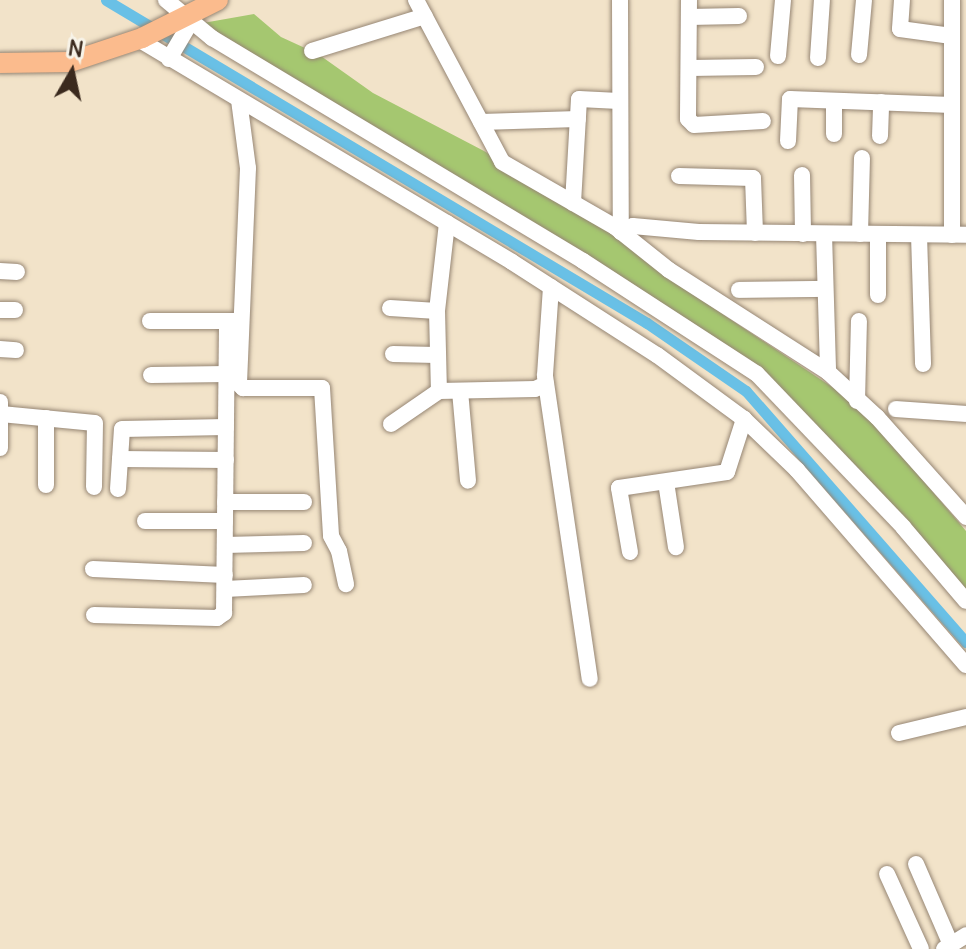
<!DOCTYPE html>
<style>
body{margin:0}
#map{position:relative;width:966px;height:949px;overflow:hidden;background:#f2e3c9;font-family:Delius,sans-serif}
div>[style]{position:absolute}
[style*='--x']{left:calc(var(--x)*1px);top:calc(var(--y)*1px);width:calc(var(--w)*1px);rotate:calc(var(--a)*1deg)}
.green>*{inset:0;background:#a5c770}
.canal>*{height:11px;margin:-5.5px;padding:0 5.5px;transform-origin:5.5px;border-radius:5.5px;background:#69c0e6}
.roads{filter:drop-shadow(0 0 2px #968674) drop-shadow(0 0 2px #968674)}
.minor>*{height:16px;margin:-8px;padding:0 8px;transform-origin:8px;border-radius:8px;background:#fff}
.major>*{height:20px;margin:-10px;padding:0 10px;transform-origin:10px;border-radius:10px;background:#fbbb8d}
span{translate:-50% -50%;white-space:nowrap;text-align:center;line-height:1.15;-webkit-text-stroke:6px #f7f3e8;paint-order:stroke}
.north{position:absolute;left:32px;top:32px;width:80px;height:80px;-webkit-text-stroke:6px #f7f3e8;paint-order:stroke;rotate:9deg;font-size:22px;font-weight:700;line-height:32px;text-align:center;color:#3b2a1e}
.north::after{content:'';display:block;margin:auto;width:28px;height:36px;background:#3b2a1e;clip-path:polygon(50% 0,100% 100%,50% 72%,0 100%)}
</style>
<div id="map">
<div class="green">
<i style="clip-path:polygon(254px 14px,281px 37px,318px 54px,373px 93px,484px 151px,625px 240px,679px 285px,859px 405px,966px 531px,966px 597px,744px 357px,203px 23px)"></i>
</div>
<div class="canal">
<i style="--x:106;--y:0;--w:630;--a:30.84"></i>
<i style="--x:647;--y:323;--w:120;--a:34.5"></i>
<i style="--x:746;--y:391;--w:334;--a:48.8"></i>
</div>
<div class="roads">
<div class="minor">
<i style="--x:166;--y:0;--w:60;--a:39.6"></i>
<i style="--x:212;--y:38;--w:433;--a:31"></i>
<i style="--x:583;--y:261;--w:207;--a:33"></i>
<i style="--x:757;--y:374;--w:211;--a:46.3"></i>
<i style="--x:903;--y:527;--w:97;--a:49.6"></i>
<i style="--x:416;--y:0;--w:183;--a:62"></i>
<i style="--x:502;--y:162;--w:130;--a:29.9"></i>
<i style="--x:615;--y:227;--w:69;--a:38.5"></i>
<i style="--x:669;--y:270;--w:189;--a:32.7"></i>
<i style="--x:828;--y:372;--w:67;--a:42.6"></i>
<i style="--x:877;--y:417;--w:134;--a:48.3"></i>
<i style="--x:620;--y:0;--w:232;--a:89.8"></i>
<i style="--x:621;--y:232;--w:13;--a:-27"></i>
<i style="--x:633;--y:226;--w:66;--a:5.2"></i>
<i style="--x:699;--y:232;--w:267;--a:0.6"></i>
<i style="--x:689;--y:0;--w:119;--a:90.5"></i>
<i style="--x:688;--y:119;--w:8;--a:45"></i>
<i style="--x:694;--y:125;--w:69;--a:-3.3"></i>
<i style="--x:902;--y:0;--w:29;--a:94"></i>
<i style="--x:900;--y:29;--w:52;--a:7.7"></i>
<i style="--x:689;--y:17;--w:50;--a:-1.1"></i>
<i style="--x:138;--y:39;--w:435;--a:30.8"></i>
<i style="--x:512;--y:262;--w:172;--a:32.7"></i>
<i style="--x:657;--y:355;--w:108;--a:36.3"></i>
<i style="--x:744;--y:419;--w:74;--a:43.9"></i>
<i style="--x:797;--y:470;--w:258;--a:49.1"></i>
<i style="--x:312;--y:51;--w:118;--a:-17.2"></i>
<i style="--x:859;--y:55;--w:55;--a:-84.8"></i>
<i style="--x:778;--y:56;--w:56;--a:-84.9"></i>
<i style="--x:818;--y:58;--w:58;--a:-86.1"></i>
<i style="--x:169;--y:59;--w:45;--a:-59.5"></i>
<i style="--x:690;--y:68;--w:66;--a:-0.9"></i>
<i style="--x:239;--y:100;--w:69;--a:82.5"></i>
<i style="--x:248;--y:168;--w:216;--a:92.4"></i>
<i style="--x:239;--y:384;--w:6;--a:45"></i>
<i style="--x:243;--y:388;--w:79;--a:0"></i>
<i style="--x:322;--y:388;--w:148;--a:86.5"></i>
<i style="--x:331;--y:536;--w:17;--a:62"></i>
<i style="--x:339;--y:551;--w:34;--a:78"></i>
<i style="--x:834;--y:101;--w:33;--a:90"></i>
<i style="--x:481;--y:122;--w:97;--a:-1.8"></i>
<i style="--x:880;--y:136;--w:34;--a:-88"></i>
<i style="--x:788;--y:141;--w:42;--a:-87.3"></i>
<i style="--x:790;--y:99;--w:162;--a:2.1"></i>
<i style="--x:802;--y:175;--w:59;--a:89"></i>
<i style="--x:679;--y:176;--w:74;--a:1.5"></i>
<i style="--x:753;--y:178;--w:55;--a:87.9"></i>
<i style="--x:573;--y:203;--w:104;--a:-86.7"></i>
<i style="--x:579;--y:99;--w:40;--a:2.9"></i>
<i style="--x:447;--y:223;--w:89;--a:96.5"></i>
<i style="--x:437;--y:311;--w:80;--a:88.6"></i>
<i style="--x:439;--y:391;--w:96;--a:-1.2"></i>
<i style="--x:535;--y:389;--w:12;--a:-24"></i>
<i style="--x:824;--y:234;--w:138;--a:88.3"></i>
<i style="--x:860;--y:234;--w:76;--a:-88.5"></i>
<i style="--x:878;--y:234;--w:61;--a:90"></i>
<i style="--x:919;--y:235;--w:129;--a:88.2"></i>
<i style="--x:952;--y:235;--w:235;--a:-90"></i>
<i style="--x:0;--y:271;--w:17;--a:3"></i>
<i style="--x:551;--y:287;--w:89;--a:93.9"></i>
<i style="--x:545;--y:376;--w:306;--a:81.6"></i>
<i style="--x:739;--y:290;--w:86;--a:-0.7"></i>
<i style="--x:390;--y:308;--w:47;--a:3.7"></i>
<i style="--x:0;--y:310;--w:15;--a:0"></i>
<i style="--x:150;--y:321;--w:86;--a:0"></i>
<i style="--x:0;--y:349;--w:16;--a:4"></i>
<i style="--x:393;--y:354;--w:43;--a:1.3"></i>
<i style="--x:151;--y:375;--w:76;--a:-0.8"></i>
<i style="--x:460;--y:391;--w:90;--a:84.9"></i>
<i style="--x:857;--y:401;--w:80;--a:-88.6"></i>
<i style="--x:0;--y:402;--w:46;--a:90"></i>
<i style="--x:896;--y:409;--w:70;--a:4.1"></i>
<i style="--x:1;--y:414;--w:94;--a:5.5"></i>
<i style="--x:95;--y:423;--w:64;--a:90.9"></i>
<i style="--x:391;--y:424;--w:58;--a:-34.5"></i>
<i style="--x:120;--y:459;--w:106;--a:0.5"></i>
<i style="--x:666;--y:482;--w:66;--a:81.3"></i>
<i style="--x:46;--y:485;--w:67;--a:-90"></i>
<i style="--x:118;--y:489;--w:60;--a:-86.2"></i>
<i style="--x:122;--y:429;--w:104;--a:-1.1"></i>
<i style="--x:225;--y:502;--w:79;--a:0"></i>
<i style="--x:145;--y:521;--w:80;--a:0"></i>
<i style="--x:225;--y:545;--w:79;--a:-1.5"></i>
<i style="--x:630;--y:552;--w:65;--a:-99.8"></i>
<i style="--x:619;--y:488;--w:109;--a:-8.4"></i>
<i style="--x:727;--y:472;--w:56;--a:-72.2"></i>
<i style="--x:93;--y:569;--w:132;--a:2.6"></i>
<i style="--x:225;--y:589;--w:79;--a:-2.9"></i>
<i style="--x:94;--y:615;--w:123;--a:1.4"></i>
<i style="--x:217;--y:618;--w:9;--a:-36"></i>
<i style="--x:224;--y:613;--w:292;--a:-89.4"></i>
<i style="--x:899;--y:733;--w:69;--a:-13.4"></i>
<i style="--x:916;--y:864;--w:88;--a:66.6"></i>
<i style="--x:887;--y:874;--w:82;--a:65.6"></i>
<i style="--x:944;--y:949;--w:26;--a:-32"></i>
</div>
<div class="major">
<i style="--x:0;--y:63;--w:70;--a:-0.8"></i>
<i style="--x:70;--y:62;--w:76;--a:-18.4"></i>
<i style="--x:142;--y:38;--w:85;--a:-26.6"></i>
</div>
</div>
<div class="north">N</div>
</div>
